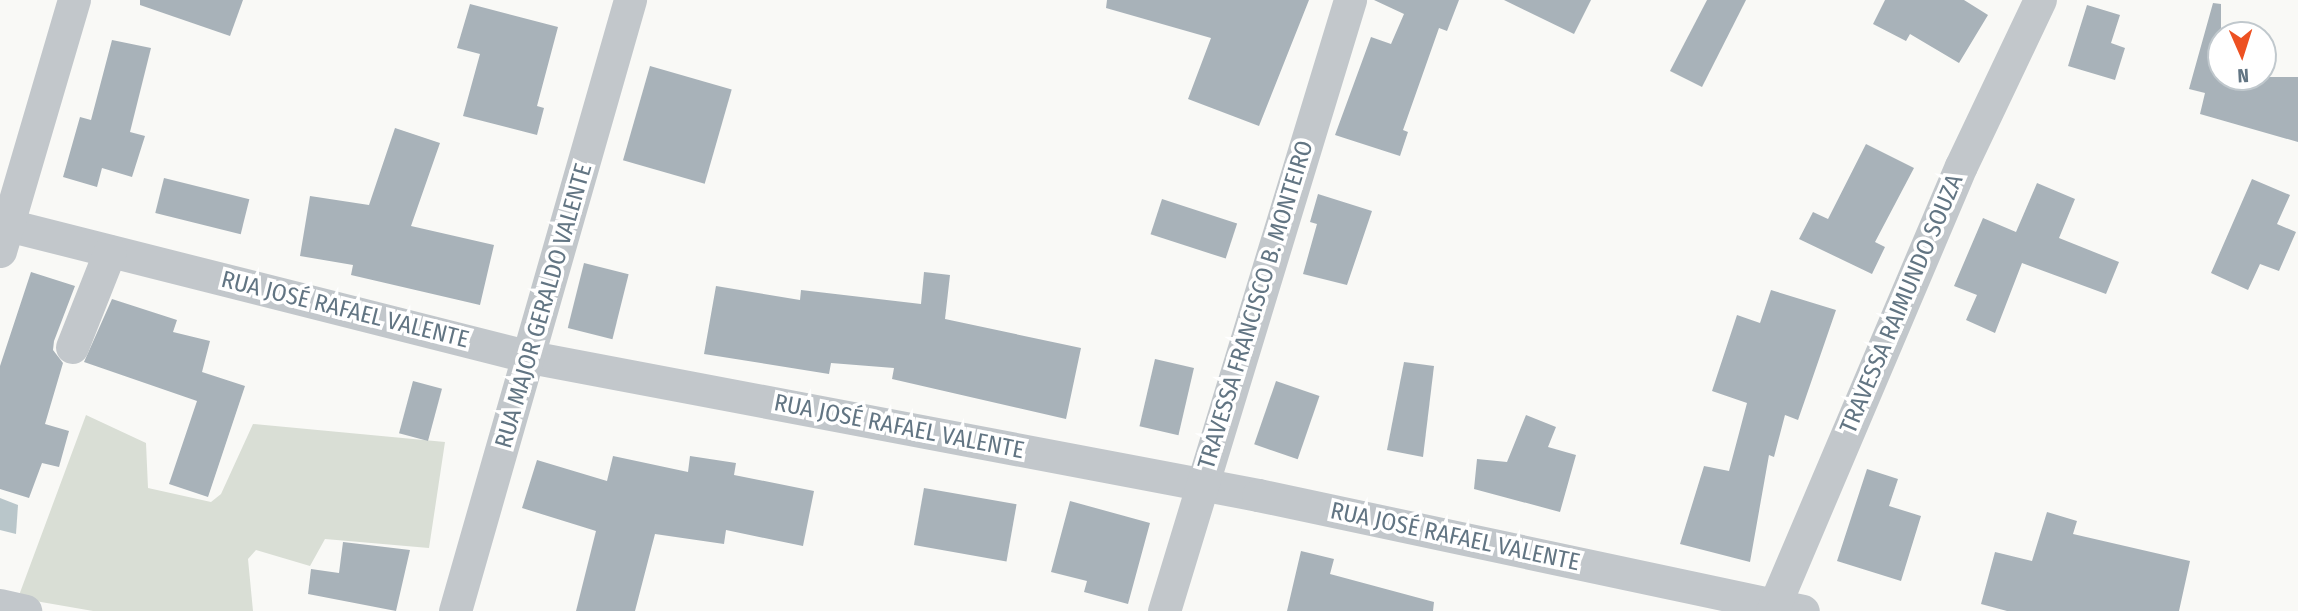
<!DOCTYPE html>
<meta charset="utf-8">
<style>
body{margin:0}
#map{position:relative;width:2298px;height:611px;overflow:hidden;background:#f9f9f6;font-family:"Fira Sans Condensed",sans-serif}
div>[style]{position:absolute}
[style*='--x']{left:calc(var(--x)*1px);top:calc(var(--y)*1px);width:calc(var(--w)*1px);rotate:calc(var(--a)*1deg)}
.green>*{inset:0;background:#d9ded5}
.water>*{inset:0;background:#b9c6ca}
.building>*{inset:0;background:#a8b2b9;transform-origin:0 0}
.street>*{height:33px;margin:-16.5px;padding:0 16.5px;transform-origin:16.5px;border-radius:16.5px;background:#c2c7cb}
span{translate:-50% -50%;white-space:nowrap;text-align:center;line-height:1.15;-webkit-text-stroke:7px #fff;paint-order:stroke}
.street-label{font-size:24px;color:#627583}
.north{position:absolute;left:2207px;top:21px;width:70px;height:70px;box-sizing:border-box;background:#fff;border:2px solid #c0c8cd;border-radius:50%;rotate:177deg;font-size:19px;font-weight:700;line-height:28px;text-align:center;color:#627583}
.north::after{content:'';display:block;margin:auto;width:24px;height:32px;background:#ed5122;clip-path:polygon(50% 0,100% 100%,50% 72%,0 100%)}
</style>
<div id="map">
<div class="green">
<i style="clip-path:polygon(86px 415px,146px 443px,148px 488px,211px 502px,221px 494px,253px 424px,445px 442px,429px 548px,325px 539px,310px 566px,256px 550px,248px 559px,253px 611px,93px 611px,18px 598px)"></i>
</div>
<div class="water">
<i style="clip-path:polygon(0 498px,18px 505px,16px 534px,0 530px)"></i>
</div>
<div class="building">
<i style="clip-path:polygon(140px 0,243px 0,230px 36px,140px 5px)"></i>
<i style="clip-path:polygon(1107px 0,1309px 0,1259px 126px,1188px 99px,1211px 38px,1106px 8px)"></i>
<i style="clip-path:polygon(1374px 0,1459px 0,1447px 31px,1439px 28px,1403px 130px,1408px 132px,1400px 156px,1335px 135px,1371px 37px,1391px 44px,1404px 14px)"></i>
<i style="clip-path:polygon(1504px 0,1591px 0,1574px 34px)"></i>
<i style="clip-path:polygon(1707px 0,1746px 0,1702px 87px,1670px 71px)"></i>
<i style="clip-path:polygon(1885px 0,1964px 0,1988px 15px,1959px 63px,1910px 34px,1906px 41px,1873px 24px)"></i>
<i style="clip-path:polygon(2213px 3px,2221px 4px,2221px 77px,2298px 77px,2298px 142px,2200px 114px,2205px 93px,2189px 89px)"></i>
<i style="clip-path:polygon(470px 4px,558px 27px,537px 106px,544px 108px,537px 135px,463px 116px,480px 54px,457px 48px)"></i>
<i style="clip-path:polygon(2087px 5px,2120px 15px,2111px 43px,2125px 48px,2115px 80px,2068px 66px)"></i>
<i style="clip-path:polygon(112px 40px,151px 48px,130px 132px,145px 136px,132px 177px,102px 168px,97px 187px,63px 177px,80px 117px,91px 120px)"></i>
<i style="left:650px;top:66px;width:85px;height:98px;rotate:16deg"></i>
<i style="clip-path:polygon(395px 128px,440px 143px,411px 226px,494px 245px,480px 305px,351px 275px,353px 265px,300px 256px,310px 196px,369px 205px)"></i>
<i style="clip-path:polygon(1866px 144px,1914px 168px,1875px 242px,1885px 247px,1872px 274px,1799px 239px,1813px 212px,1828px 219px)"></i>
<i style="left:164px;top:178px;width:88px;height:36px;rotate:14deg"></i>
<i style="clip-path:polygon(2252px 179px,2290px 195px,2277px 224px,2296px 232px,2279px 271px,2260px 264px,2248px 290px,2211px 273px)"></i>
<i style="clip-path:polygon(2037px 183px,2075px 199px,2059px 238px,2119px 262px,2106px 294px,2022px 263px,1995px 333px,1966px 320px,1977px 295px,1954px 286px,1983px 218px,2016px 232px)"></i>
<i style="clip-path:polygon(1318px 194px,1372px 211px,1347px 285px,1303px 274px,1317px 224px,1310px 222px)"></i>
<i style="left:1162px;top:199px;width:79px;height:37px;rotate:18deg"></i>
<i style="left:584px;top:263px;width:46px;height:67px;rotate:14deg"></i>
<i style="clip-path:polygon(31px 272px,75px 286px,54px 341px,53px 350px,63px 363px,45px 424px,69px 431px,59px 467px,42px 463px,29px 498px,0 489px,0 366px)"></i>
<i style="clip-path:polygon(924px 272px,950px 275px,945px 319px,1081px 348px,1066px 419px,892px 379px,894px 368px,831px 363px,829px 374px,704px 354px,716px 286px,800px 300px,801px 290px,921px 304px)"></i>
<i style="clip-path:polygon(1771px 290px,1836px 310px,1798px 420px,1785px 415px,1774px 457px,1769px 455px,1750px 562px,1680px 544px,1704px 466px,1729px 471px,1747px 403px,1712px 391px,1737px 315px,1760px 323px)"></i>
<i style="clip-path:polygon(112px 299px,177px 320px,173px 332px,210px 341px,202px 372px,245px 386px,208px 497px,169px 484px,197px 401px,84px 362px)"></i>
<i style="left:1155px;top:359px;width:40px;height:69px;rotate:13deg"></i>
<i style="clip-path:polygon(1404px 362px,1434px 366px,1423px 457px,1387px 450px)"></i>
<i style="left:413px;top:381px;width:30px;height:54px;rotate:15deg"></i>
<i style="left:1276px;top:381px;width:46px;height:67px;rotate:19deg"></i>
<i style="clip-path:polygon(1526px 415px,1556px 427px,1548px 447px,1576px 455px,1560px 512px,1474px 489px,1477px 459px,1507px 462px)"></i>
<i style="clip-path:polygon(613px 456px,688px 472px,690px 456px,736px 463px,734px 475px,814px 491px,803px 546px,726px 530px,724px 544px,655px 534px,635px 611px,576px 611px,596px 531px,522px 508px,537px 460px,607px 481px)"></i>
<i style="clip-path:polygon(1867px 469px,1898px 479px,1889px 506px,1921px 516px,1901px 581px,1837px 561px)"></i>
<i style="left:924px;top:488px;width:94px;height:58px;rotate:10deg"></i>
<i style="clip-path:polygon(1070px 501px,1150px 523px,1128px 604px,1084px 592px,1087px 581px,1051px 572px)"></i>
<i style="clip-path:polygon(2047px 512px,2077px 521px,2073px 534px,2190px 561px,2179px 611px,2007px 611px,1981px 604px,1995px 552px,2032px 561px)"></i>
<i style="clip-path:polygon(343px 542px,410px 550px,396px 611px,308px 594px,311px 569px,339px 573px)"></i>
<i style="clip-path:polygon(1301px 551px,1334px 559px,1330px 574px,1434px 602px,1433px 611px,1287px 611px)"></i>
</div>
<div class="street">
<i style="--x:0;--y:223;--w:547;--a:14.19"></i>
<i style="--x:530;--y:357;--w:741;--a:10.73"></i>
<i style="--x:1258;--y:495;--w:557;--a:12.02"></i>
<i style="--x:0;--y:251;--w:262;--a:-73.6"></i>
<i style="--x:72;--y:347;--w:103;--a:-68.4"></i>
<i style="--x:0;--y:605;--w:26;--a:13"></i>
<i style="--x:455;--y:611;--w:636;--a:-74.02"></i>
<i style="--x:1164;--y:611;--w:639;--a:-73.07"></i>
<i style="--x:1772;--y:611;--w:483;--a:-67"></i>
<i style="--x:1961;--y:166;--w:184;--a:-64.6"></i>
</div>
<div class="street-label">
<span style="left:1902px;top:304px;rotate:-67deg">TRAVESSA RAIMUNDO SOUZA</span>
<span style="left:1256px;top:305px;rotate:-73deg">TRAVESSA FRANCISCO B. MONTEIRO</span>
<span style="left:544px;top:306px;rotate:-74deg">RUA MAJOR GERALDO VALENTE</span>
<span style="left:345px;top:310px;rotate:14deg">RUA JOSÉ RAFAEL VALENTE</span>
<span style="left:899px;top:427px;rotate:11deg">RUA JOSÉ RAFAEL VALENTE</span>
<span style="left:1455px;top:537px;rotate:12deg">RUA JOSÉ RAFAEL VALENTE</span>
</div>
<div class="north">N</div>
</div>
